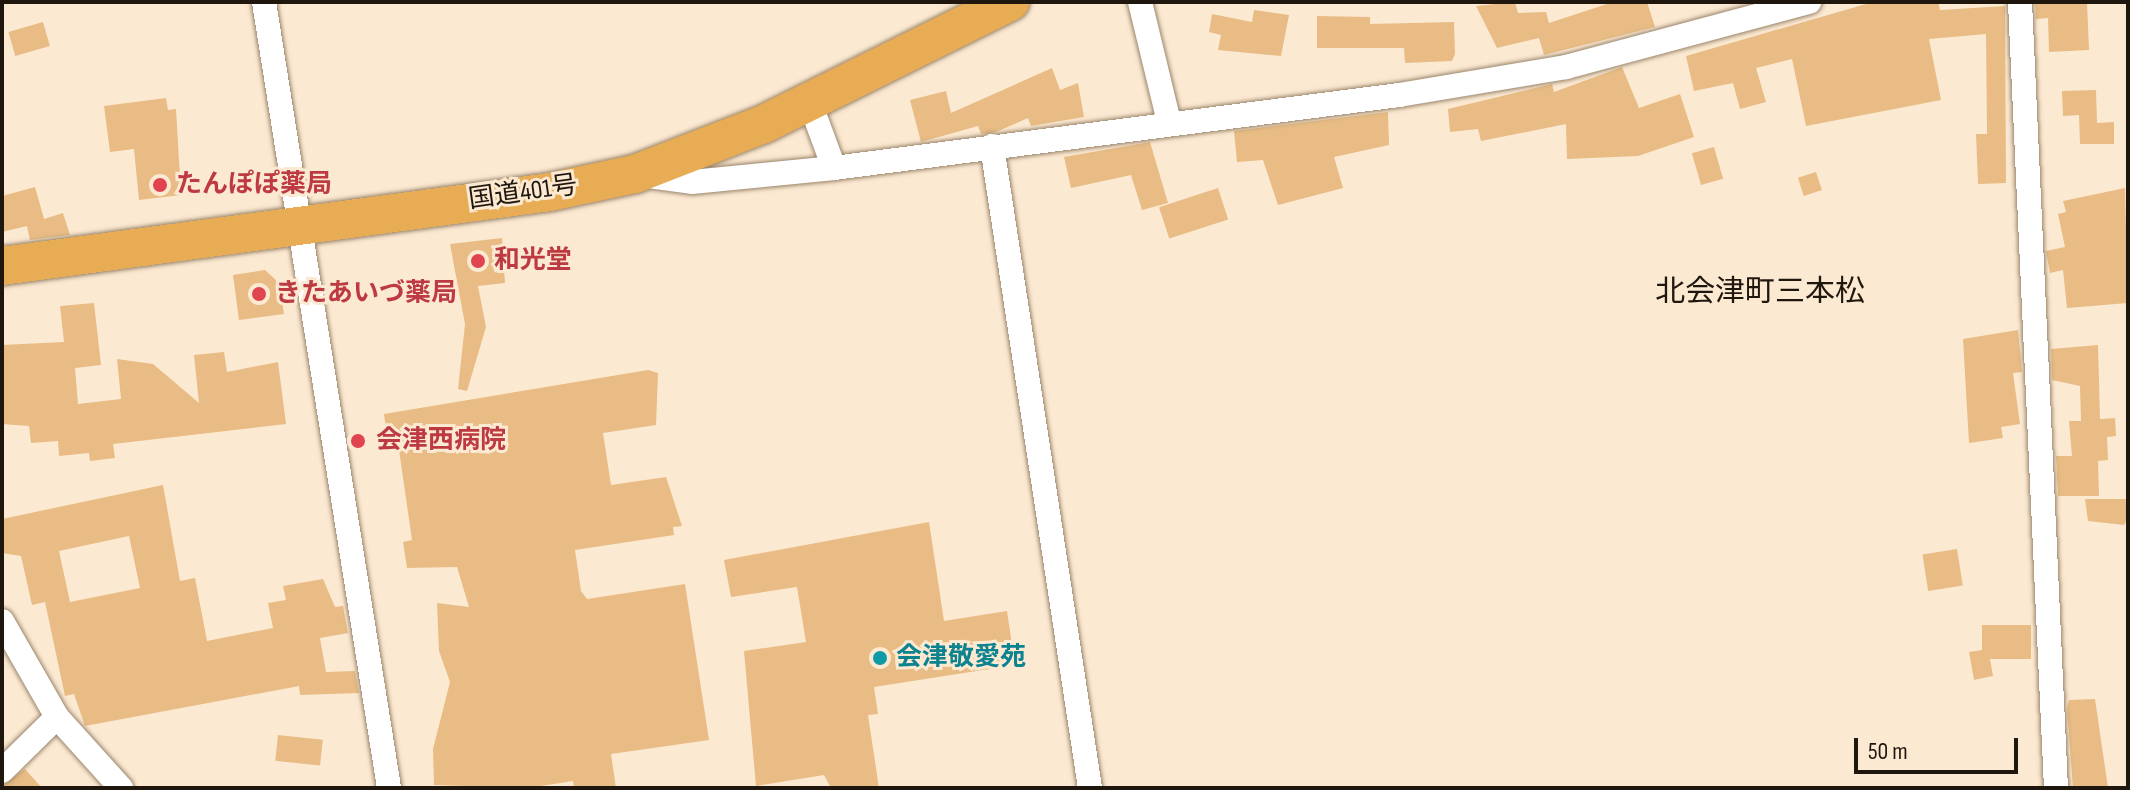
<!DOCTYPE html>
<meta charset="utf-8">
<style>
body{margin:0}
#map{position:relative;width:2130px;height:790px;overflow:hidden;background:#fce9d2;font-family:"Sofia Sans Condensed","Noto Sans JP",sans-serif}
div>[style]{position:absolute}
[style*='--x']{left:calc(var(--x)*1px);top:calc(var(--y)*1px);width:calc(var(--w)*1px);rotate:calc(var(--a)*1deg)}
.building>*{inset:0;background:#e8bc84;transform-origin:0 0}
.roads{filter:drop-shadow(0 0 2px #9a856b) drop-shadow(0 0 2px #9a856b)}
.minor>*{height:24px;margin:-12px;padding:0 12px;transform-origin:12px;border-radius:12px;background:#fff}
.trunk>*{height:38px;margin:-19px;padding:0 19px;transform-origin:19px;border-radius:19px;background:#e7ac54}
.dots>*{width:22px;height:22px;translate:-50% -50%;box-sizing:border-box;border:4px solid #fce9d2;border-radius:50%}
span{translate:-50% -50%;white-space:nowrap;text-align:center;line-height:1.15;-webkit-text-stroke:6px #fce9d2;paint-order:stroke}
.health-label{font-size:26px;color:#be3a42;font-weight:700}
.left{translate:0 -50%;text-align:left}
.street-label{font-size:26px;color:#1f170d}
.culture-label{font-size:26px;color:#0d838f;font-weight:700}
.quarter-label{font-size:30px;color:#1f170d}
.frame{position:absolute;inset:0;border:4px solid #1f170d;pointer-events:none}
.scale{position:absolute;left:1854px;top:738px;width:164px;height:36px;box-sizing:border-box;border:4px solid #1f170d;border-top:0;padding-left:10px;font-size:24px;line-height:28px;white-space:nowrap;color:#1f170d;-webkit-text-stroke:6px #fce9d2;paint-order:stroke}
</style>
<div id="map">
<div class="building">
<i style="clip-path:polygon(1515px 2px,1518px 13px,1546px 12px,1549px 23px,1613px 2px,1647px 2px,1655px 27px,1544px 55px,1539px 38px,1497px 48px,1476px 6px)"></i>
<i style="clip-path:polygon(1873px 2px,1938px 2px,1940px 10px,2005px 6px,2006px 183px,1978px 184px,1976px 134px,1987px 134px,1986px 34px,1929px 39px,1941px 100px,1806px 126px,1792px 59px,1756px 68px,1766px 102px,1740px 109px,1733px 83px,1694px 91px,1686px 56px)"></i>
<i style="clip-path:polygon(2035px 2px,2087px 2px,2089px 50px,2049px 52px,2048px 18px,2036px 19px)"></i>
<i style="clip-path:polygon(1254px 10px,1289px 15px,1281px 56px,1218px 50px,1221px 35px,1209px 32px,1212px 14px,1252px 22px)"></i>
<i style="clip-path:polygon(1317px 16px,1370px 17px,1370px 24px,1454px 22px,1455px 54px,1452px 61px,1405px 63px,1404px 48px,1317px 48px)"></i>
<i style="left:43px;top:22px;width:25px;height:36px;rotate:74deg"></i>
<i style="clip-path:polygon(1622px 67px,1639px 108px,1680px 94px,1694px 137px,1638px 156px,1567px 159px,1566px 124px,1481px 141px,1478px 129px,1450px 132px,1448px 109px,1552px 84px,1554px 92px)"></i>
<i style="clip-path:polygon(1052px 68px,1060px 90px,1078px 83px,1084px 117px,1031px 126px,1028px 118px,996px 132px,981px 134px,978px 126px,921px 142px,910px 100px,946px 91px,951px 113px)"></i>
<i style="clip-path:polygon(2096px 90px,2097px 123px,2114px 122px,2114px 144px,2080px 144px,2079px 115px,2063px 116px,2062px 91px)"></i>
<i style="clip-path:polygon(166px 98px,168px 110px,176px 109px,181px 195px,139px 200px,134px 149px,110px 152px,104px 106px)"></i>
<i style="clip-path:polygon(1388px 112px,1389px 145px,1334px 157px,1343px 188px,1278px 205px,1263px 160px,1237px 162px,1234px 131px)"></i>
<i style="clip-path:polygon(1150px 142px,1168px 203px,1142px 210px,1131px 175px,1071px 188px,1064px 157px)"></i>
<i style="left:1714px;top:147px;width:33px;height:23px;rotate:74deg"></i>
<i style="left:1816px;top:172px;width:19px;height:19px;rotate:72deg"></i>
<i style="clip-path:polygon(35px 187px,44px 219px,63px 213px,70px 235px,30px 240px,27px 226px,2px 232px,2px 196px)"></i>
<i style="left:1218px;top:188px;width:33px;height:62px;rotate:72deg"></i>
<i style="clip-path:polygon(2125px 188px,2128px 303px,2067px 308px,2063px 270px,2050px 273px,2046px 251px,2065px 247px,2058px 214px,2066px 212px,2063px 201px)"></i>
<i style="clip-path:polygon(502px 238px,505px 283px,478px 286px,486px 327px,467px 391px,458px 389px,465px 324px,450px 244px)"></i>
<i style="clip-path:polygon(265px 270px,279px 283px,284px 314px,239px 320px,233px 275px)"></i>
<i style="clip-path:polygon(94px 303px,101px 365px,75px 368px,78px 404px,121px 399px,117px 359px,153px 364px,199px 403px,194px 355px,224px 352px,227px 372px,278px 362px,286px 424px,113px 444px,115px 458px,90px 461px,89px 453px,59px 456px,58px 441px,31px 443px,29px 426px,2px 424px,2px 345px,64px 342px,60px 306px)"></i>
<i style="clip-path:polygon(2018px 330px,2022px 372px,2013px 373px,2020px 424px,2001px 427px,2003px 438px,1969px 443px,1963px 339px)"></i>
<i style="clip-path:polygon(2098px 345px,2100px 419px,2115px 418px,2116px 436px,2107px 437px,2108px 460px,2098px 461px,2099px 496px,2058px 496px,2056px 456px,2072px 456px,2069px 421px,2081px 421px,2080px 386px,2052px 380px,2051px 349px)"></i>
<i style="clip-path:polygon(648px 370px,658px 373px,656px 425px,603px 433px,611px 485px,666px 477px,682px 526px,673px 527px,674px 535px,575px 550px,581px 591px,587px 599px,685px 584px,709px 740px,611px 754px,616px 788px,574px 788px,573px 781px,528px 788px,434px 785px,433px 749px,450px 682px,439px 651px,437px 603px,469px 607px,457px 567px,407px 568px,403px 542px,412px 540px,398px 443px,388px 444px,384px 414px)"></i>
<i style="clip-path:polygon(evenodd,163px 485px,180px 581px,195px 578px,207px 641px,273px 628px,268px 603px,286px 600px,283px 586px,323px 579px,335px 607px,343px 606px,348px 633px,320px 638px,326px 672px,355px 671px,359px 693px,300px 695px,299px 686px,85px 726px,74px 694px,65px 696px,45px 602px,32px 605px,21px 556px,2px 553px,2px 519px,163px 485px,129px 536px,140px 588px,70px 602px,59px 551px,129px 536px)"></i>
<i style="clip-path:polygon(2085px 499px,2128px 499px,2128px 518px,2124px 525px,2088px 521px)"></i>
<i style="clip-path:polygon(929px 522px,944px 621px,1007px 611px,1015px 665px,874px 687px,878px 714px,868px 715px,879px 788px,831px 788px,824px 775px,756px 786px,744px 651px,806px 642px,797px 587px,731px 597px,724px 560px)"></i>
<i style="left:1957px;top:549px;width:37px;height:35px;rotate:81deg"></i>
<i style="clip-path:polygon(1982px 625px,2031px 625px,2031px 659px,1990px 659px,1993px 676px,1974px 680px,1969px 652px,1982px 650px)"></i>
<i style="clip-path:polygon(2095px 699px,2108px 788px,2073px 788px,2067px 708px,2069px 700px)"></i>
<i style="left:278px;top:735px;width:45px;height:26px;rotate:6deg"></i>
<i style="clip-path:polygon(25px 769px,42px 788px,2px 788px,2px 786px)"></i>
</div>
<div class="roads">
<div class="minor">
<i style="--x:264;--y:2;--w:796;--a:80.96"></i>
<i style="--x:1140;--y:2;--w:123;--a:76.4"></i>
<i style="--x:2020;--y:2;--w:787;--a:87.38"></i>
<i style="--x:810;--y:103;--w:69;--a:69.7"></i>
<i style="--x:992;--y:146;--w:649;--a:81.32"></i>
<i style="--x:641;--y:175;--w:51;--a:7.8"></i>
<i style="--x:692;--y:182;--w:143;--a:-5.6"></i>
<i style="--x:834;--y:168;--w:570;--a:-7.36"></i>
<i style="--x:1399;--y:95;--w:169;--a:-9.5"></i>
<i style="--x:1566;--y:67;--w:252;--a:-15"></i>
<i style="--x:2;--y:621;--w:111;--a:60.2"></i>
<i style="--x:57;--y:717;--w:96;--a:48"></i>
<i style="--x:2;--y:771;--w:77;--a:-44.5"></i>
</div>
<div class="trunk">
<i style="--x:2;--y:266;--w:553;--a:-7.69"></i>
<i style="--x:550;--y:192;--w:87;--a:-12"></i>
<i style="--x:635;--y:174;--w:138;--a:-21.2"></i>
<i style="--x:764;--y:124;--w:275;--a:-26.4"></i>
</div>
</div>
<div class="dots">
<i style="left:160px;top:185px;background:#e0444e"></i>
<i style="left:478px;top:261px;background:#e0444e"></i>
<i style="left:259px;top:294px;background:#e0444e"></i>
<i style="left:358px;top:441px;background:#e0444e"></i>
<i style="left:880px;top:658px;background:#0f9aa8"></i>
</div>
<div class="health-label">
<span class="left" style="left:176px;top:185px">たんぽぽ薬局</span>
<span class="left" style="left:494px;top:261px">和光堂</span>
<span class="left" style="left:275px;top:294px">きたあいづ薬局</span>
<span class="left" style="left:376px;top:441px">会津西病院</span>
</div>
<div class="street-label">
<span style="left:523px;top:193px;rotate:-8deg">国道401号</span>
</div>
<div class="culture-label">
<span class="left" style="left:896px;top:658px">会津敬愛苑</span>
</div>
<div class="quarter-label">
<span style="left:1760px;top:292px">北会津町三本松</span>
</div>
<div class="frame"></div>
<div class="scale">50 m</div>
</div>
